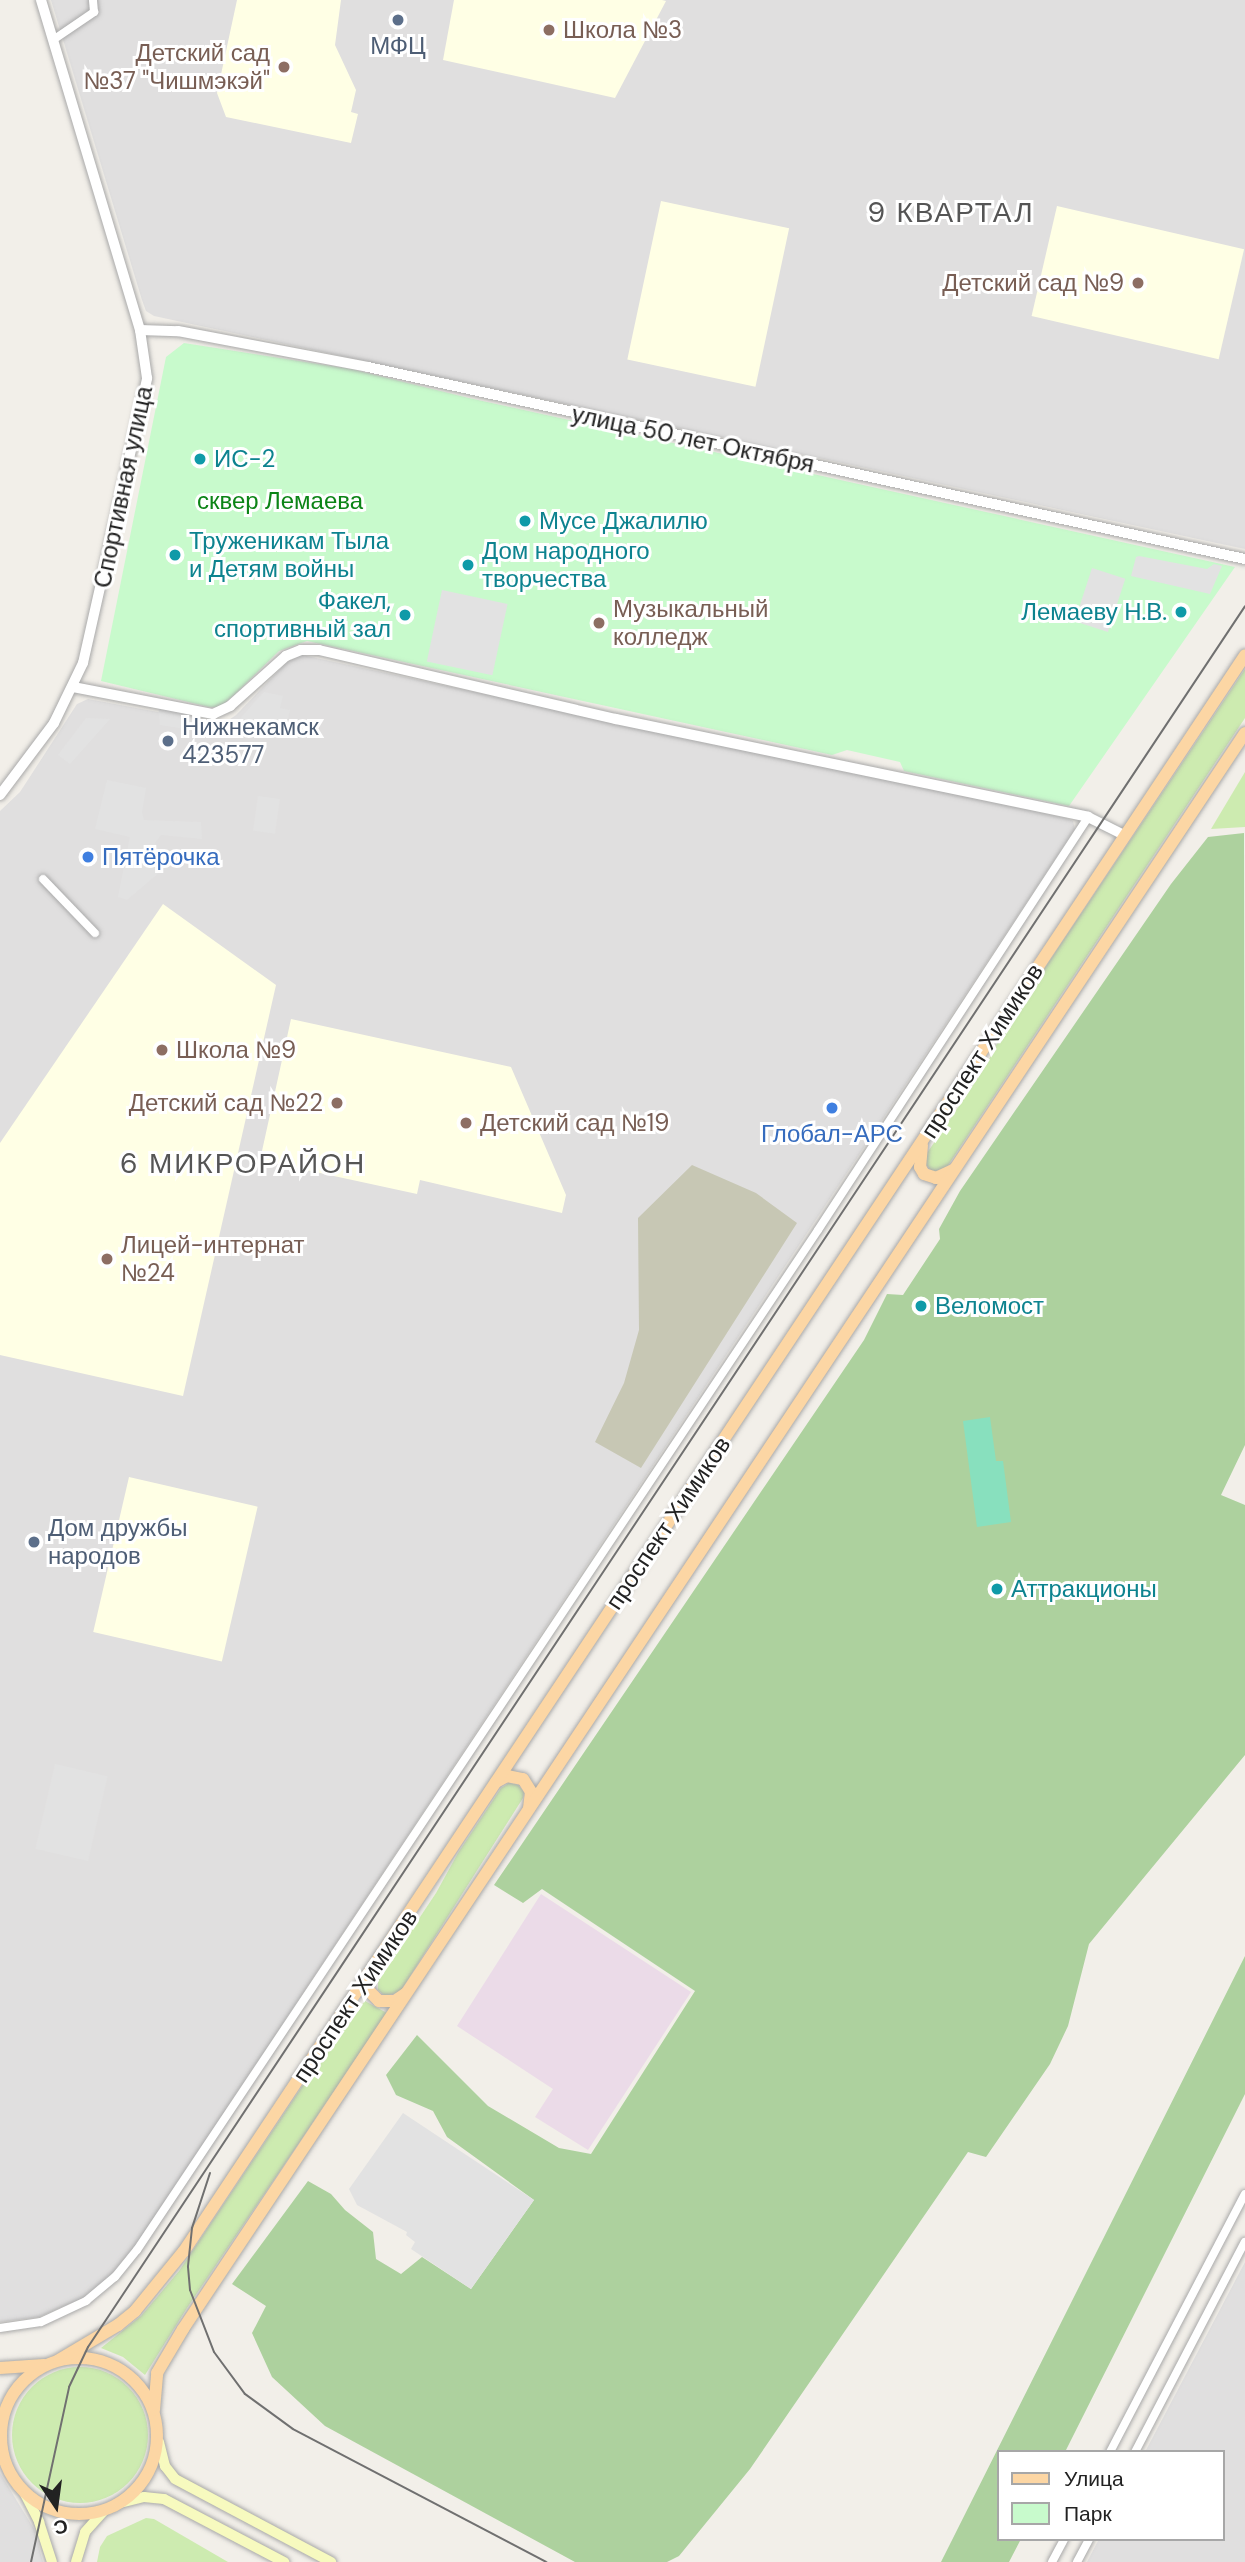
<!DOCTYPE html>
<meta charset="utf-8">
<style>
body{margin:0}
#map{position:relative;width:1245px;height:2562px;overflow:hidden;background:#f2efe9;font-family:"DM Sans",sans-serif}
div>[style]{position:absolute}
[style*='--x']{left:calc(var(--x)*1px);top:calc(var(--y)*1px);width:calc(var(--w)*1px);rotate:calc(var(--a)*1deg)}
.residential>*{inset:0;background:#e0dfdf}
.industrial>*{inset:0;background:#ebdbe8}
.education>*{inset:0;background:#ffffe5;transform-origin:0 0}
.construction>*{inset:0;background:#c7c7b4}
.grass>*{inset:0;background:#cdebb0}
.round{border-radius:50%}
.forest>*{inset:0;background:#add19e}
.park>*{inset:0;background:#c8facc}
.pitch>*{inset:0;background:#88e0be}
.parking>*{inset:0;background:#e2e2e2;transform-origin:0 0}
.roads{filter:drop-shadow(0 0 2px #a9a9a9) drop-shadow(0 0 2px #a9a9a9)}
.minor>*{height:8px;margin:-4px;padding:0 4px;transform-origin:4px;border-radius:4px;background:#fff}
.tertiary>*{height:10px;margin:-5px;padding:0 5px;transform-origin:5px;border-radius:5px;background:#fff}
.secondary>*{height:10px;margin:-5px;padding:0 5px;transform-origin:5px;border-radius:5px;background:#f7fabf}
.primary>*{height:12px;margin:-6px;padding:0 6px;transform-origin:6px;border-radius:6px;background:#fcd6a4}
.primary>.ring{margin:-6px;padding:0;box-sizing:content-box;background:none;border:12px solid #fcd6a4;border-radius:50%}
.tram>*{height:2px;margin:-1px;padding:0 1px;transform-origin:1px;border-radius:1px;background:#707070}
.dots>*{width:19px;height:19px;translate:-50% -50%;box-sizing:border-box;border:4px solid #fff;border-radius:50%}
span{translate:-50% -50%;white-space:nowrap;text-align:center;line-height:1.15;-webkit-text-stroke:6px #fff;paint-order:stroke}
.education-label{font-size:24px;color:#785e54}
.left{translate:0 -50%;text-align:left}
.right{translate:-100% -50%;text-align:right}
.service-label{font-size:24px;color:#4e5e75}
.street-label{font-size:24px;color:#222}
.culture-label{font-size:24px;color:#0d838f}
.park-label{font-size:24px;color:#0c8416}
.shop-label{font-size:24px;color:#366cbe}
.quarter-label{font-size:28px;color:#555;letter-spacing:2px}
.legend{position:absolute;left:997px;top:2450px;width:228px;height:91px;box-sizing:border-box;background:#fff;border:2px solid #a7a7a7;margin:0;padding:9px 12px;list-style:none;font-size:21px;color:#222}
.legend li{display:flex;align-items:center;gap:14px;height:35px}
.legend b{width:35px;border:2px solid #a7a7a7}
.north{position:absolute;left:21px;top:2471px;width:70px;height:70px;-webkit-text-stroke:5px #fff;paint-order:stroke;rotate:167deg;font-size:19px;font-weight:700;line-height:28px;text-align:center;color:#222}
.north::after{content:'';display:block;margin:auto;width:24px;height:32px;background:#222;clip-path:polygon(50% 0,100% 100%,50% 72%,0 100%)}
</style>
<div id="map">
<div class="residential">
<i style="clip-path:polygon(51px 0,1245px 0,1245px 549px,154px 316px,146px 311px,142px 300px)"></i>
<i style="clip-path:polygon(302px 655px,1066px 818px,1073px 821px,1075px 829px,134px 2248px,112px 2274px,83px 2298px,39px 2317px,0 2322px,0 811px,20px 792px,77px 704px,88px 699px,223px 724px,236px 715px,287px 662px)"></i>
<i style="clip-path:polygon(1245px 2262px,1245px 2562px,1087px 2562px,1099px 2539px,1222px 2539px,1222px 2452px,1145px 2452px)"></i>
<i style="clip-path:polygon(0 2473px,34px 2529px,43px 2562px,0 2562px)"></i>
</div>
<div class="industrial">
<i style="clip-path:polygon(541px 1894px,691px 1992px,588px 2150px,535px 2117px,553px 2089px,457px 2026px)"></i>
</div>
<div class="education">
<i style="clip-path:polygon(237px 0,341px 0,335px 45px,356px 90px,351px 112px,358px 114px,351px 143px,226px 117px,217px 93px)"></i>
<i style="clip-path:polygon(454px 0,662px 0,666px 1px,615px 98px,443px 60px)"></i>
<i style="left:661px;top:201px;width:131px;height:162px;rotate:12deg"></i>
<i style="left:1057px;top:206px;width:192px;height:113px;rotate:13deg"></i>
<i style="clip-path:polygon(163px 904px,276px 985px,183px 1396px,0 1355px,0 1143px)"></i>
<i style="clip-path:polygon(291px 1019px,511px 1067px,566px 1195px,562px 1213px,420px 1180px,417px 1194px,260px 1160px)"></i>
<i style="left:129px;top:1477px;width:132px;height:159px;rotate:13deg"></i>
</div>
<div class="construction">
<i style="clip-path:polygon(692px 1165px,756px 1193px,797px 1223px,641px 1468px,595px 1442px,624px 1383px,639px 1330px,638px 1218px)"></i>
</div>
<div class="grass">
<i style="clip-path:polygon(1245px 669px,1245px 718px,947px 1167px,941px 1172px,932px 1172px,925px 1163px,925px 1156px,984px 1069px,1006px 1026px)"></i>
<i style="clip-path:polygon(1245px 772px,1245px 827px,1211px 829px)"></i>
<i style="clip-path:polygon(509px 1783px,518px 1785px,524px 1792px,523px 1798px,400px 1992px,385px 1996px,378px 1990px,378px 1980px,436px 1893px,458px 1853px,501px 1788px)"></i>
<i style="clip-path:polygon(365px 2001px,387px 2013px,187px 2308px,145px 2375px,123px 2357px,101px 2348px,141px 2316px,179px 2271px,337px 2034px)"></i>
<i class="round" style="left:12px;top:2367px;width:136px;height:136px"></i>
<i style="clip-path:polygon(146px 2518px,154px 2519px,228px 2562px,97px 2562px,100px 2547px,107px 2536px)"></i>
</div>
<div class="forest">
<i style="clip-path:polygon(1244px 833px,1245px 1445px,1221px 1495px,1245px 1505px,1245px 1755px,1089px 1944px,1068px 2026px,1050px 2064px,986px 2157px,968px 2152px,750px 2469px,679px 2556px,667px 2562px,575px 2562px,325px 2426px,272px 2377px,252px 2333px,266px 2306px,232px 2284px,308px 2181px,331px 2194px,345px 2210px,373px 2232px,376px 2259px,401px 2274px,422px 2257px,471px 2289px,534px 2200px,447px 2137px,433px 2111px,396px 2095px,386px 2075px,417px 2035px,488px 2106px,559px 2148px,591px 2154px,695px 1991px,542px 1889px,523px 1903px,494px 1885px,864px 1340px,887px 1294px,903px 1295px,940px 1239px,939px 1229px,960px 1191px,1171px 884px,1208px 837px)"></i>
<i style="clip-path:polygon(1245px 1956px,1245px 2094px,1065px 2452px,998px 2452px,998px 2539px,1021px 2539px,1009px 2562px,941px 2562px)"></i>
</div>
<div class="park">
<i style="clip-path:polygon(184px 343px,351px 369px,469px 398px,1235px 567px,1069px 806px,904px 771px,900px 762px,847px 750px,832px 755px,307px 641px,279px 651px,234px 695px,220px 707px,209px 707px,101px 681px,166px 357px)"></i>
</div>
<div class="pitch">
<i style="clip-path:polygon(990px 1417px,996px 1461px,1003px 1461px,1011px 1522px,977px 1527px,963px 1421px)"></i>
</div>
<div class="parking">
<i style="clip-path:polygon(1139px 556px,1207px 569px,1214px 564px,1222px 566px,1210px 594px,1131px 576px,1136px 557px)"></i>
<i style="left:1092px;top:568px;width:35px;height:56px;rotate:18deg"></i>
<i style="left:442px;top:590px;width:67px;height:73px;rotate:12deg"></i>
<i style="clip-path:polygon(264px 692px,283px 696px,280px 708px,290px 710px,285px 732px,234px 725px)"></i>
<i style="clip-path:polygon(158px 704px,199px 712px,192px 730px,160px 725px)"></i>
<i style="clip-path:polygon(86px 718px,110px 719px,70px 764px,58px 755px)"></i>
<i style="clip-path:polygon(107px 780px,146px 788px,142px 812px,144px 820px,201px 822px,202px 839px,161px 835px,155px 843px,167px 866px,127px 900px,118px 897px,130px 837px,95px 829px)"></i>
<i style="left:258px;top:796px;width:22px;height:35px;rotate:8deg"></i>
<i style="left:55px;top:1764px;width:54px;height:87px;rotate:13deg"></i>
<i style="clip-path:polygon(403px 2113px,534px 2200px,471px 2289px,411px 2249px,415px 2242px,406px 2235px,407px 2232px,357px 2205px,349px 2189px)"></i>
</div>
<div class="roads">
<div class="minor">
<i style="--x:53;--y:40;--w:50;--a:-34.3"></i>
<i style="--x:94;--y:12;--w:12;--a:-95"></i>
<i style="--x:43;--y:879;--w:75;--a:46.1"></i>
<i style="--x:0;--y:2328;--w:41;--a:-8.3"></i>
<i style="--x:41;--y:2322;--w:50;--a:-25"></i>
<i style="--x:86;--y:2301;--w:38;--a:-40"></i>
<i style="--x:115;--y:2277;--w:35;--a:-51"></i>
<i style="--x:137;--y:2250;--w:1226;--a:-56.27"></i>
<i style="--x:818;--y:1230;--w:493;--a:-56.8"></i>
<i style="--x:1110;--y:2452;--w:291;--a:-62.4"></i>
<i style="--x:1135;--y:2452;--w:237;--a:-62.4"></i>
<i style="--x:1052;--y:2562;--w:26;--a:-62"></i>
<i style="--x:1077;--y:2562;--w:26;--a:-62"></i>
</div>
<div class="tertiary">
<i style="--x:140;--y:330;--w:38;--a:2"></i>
<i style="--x:178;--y:331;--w:193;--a:10.7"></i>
<i style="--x:368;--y:367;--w:898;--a:12.35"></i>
<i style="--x:73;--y:687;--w:143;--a:10.9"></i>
<i style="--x:213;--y:714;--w:19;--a:-25"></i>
<i style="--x:230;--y:706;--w:75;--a:-41.8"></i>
<i style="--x:286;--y:656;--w:16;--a:-22"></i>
<i style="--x:301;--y:650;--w:18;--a:0"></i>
<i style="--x:319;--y:650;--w:305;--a:13.1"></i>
<i style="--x:616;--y:719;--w:482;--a:11.7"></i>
<i style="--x:1088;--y:817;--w:40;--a:26.6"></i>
<i style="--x:0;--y:795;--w:90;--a:-53.1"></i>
<i style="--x:54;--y:723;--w:67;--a:-64.2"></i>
<i style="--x:83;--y:663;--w:292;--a:-77.3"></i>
<i style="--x:147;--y:378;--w:49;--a:-98.3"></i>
<i style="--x:140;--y:330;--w:345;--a:-106.7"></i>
</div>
<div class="secondary">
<i style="--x:159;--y:2442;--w:25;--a:76"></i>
<i style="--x:165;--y:2466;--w:16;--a:52"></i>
<i style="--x:175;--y:2479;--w:177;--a:28"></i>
<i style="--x:24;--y:2492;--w:34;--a:63"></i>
<i style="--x:39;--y:2522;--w:42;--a:72"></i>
<i style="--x:116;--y:2504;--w:29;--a:-14"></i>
<i style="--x:144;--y:2497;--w:20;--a:6"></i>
<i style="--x:164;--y:2499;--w:136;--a:27.7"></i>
<i style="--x:76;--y:2562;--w:31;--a:-73"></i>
<i style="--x:85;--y:2532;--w:30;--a:-48"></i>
</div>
<div class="primary">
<i style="--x:922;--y:1145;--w:22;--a:95"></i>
<i style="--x:920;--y:1167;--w:8;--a:60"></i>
<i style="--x:924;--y:1174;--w:13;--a:18"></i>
<i style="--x:936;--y:1178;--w:19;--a:-25"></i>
<i style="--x:496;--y:1782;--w:13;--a:-29"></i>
<i style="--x:507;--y:1776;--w:16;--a:11"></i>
<i style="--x:523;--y:1779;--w:15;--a:58"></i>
<i style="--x:531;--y:1792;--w:16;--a:97"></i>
<i style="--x:369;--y:1976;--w:14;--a:94"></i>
<i style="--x:368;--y:1990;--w:16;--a:45"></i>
<i style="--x:379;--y:2001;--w:16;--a:0"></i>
<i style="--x:395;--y:2001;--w:12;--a:-35"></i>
<i class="ring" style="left:1px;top:2358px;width:144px;height:144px"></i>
<i style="--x:59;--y:2360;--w:69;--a:-30.7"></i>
<i style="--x:118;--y:2325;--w:22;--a:-39"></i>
<i style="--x:135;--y:2311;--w:77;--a:-50.8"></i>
<i style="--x:184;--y:2251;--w:1916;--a:-56.38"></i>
<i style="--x:0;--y:2368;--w:44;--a:-3.9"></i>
<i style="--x:154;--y:2410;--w:37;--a:-85"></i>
<i style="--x:157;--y:2373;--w:51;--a:-59.4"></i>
<i style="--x:183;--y:2329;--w:1917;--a:-56.36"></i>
</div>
</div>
<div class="tram">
<i style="--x:210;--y:2173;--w:58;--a:108.1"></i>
<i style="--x:192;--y:2228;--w:39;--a:96"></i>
<i style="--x:188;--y:2267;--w:23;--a:85"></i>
<i style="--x:190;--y:2290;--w:66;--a:68.8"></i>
<i style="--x:214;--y:2352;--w:52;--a:53.6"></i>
<i style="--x:245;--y:2394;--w:59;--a:36.1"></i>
<i style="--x:293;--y:2429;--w:286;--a:27.7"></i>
<i style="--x:31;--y:2562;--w:179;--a:-77.7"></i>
<i style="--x:69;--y:2387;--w:44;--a:-64.6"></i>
<i style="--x:88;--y:2347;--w:2090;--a:-56.39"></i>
</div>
<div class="dots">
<i style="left:398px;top:20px;background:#5c6f8a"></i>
<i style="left:549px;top:30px;background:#8d6e63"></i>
<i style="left:284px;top:67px;background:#8d6e63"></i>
<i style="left:1138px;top:283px;background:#8d6e63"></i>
<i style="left:200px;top:459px;background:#0f9aa8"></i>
<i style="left:525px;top:521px;background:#0f9aa8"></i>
<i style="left:175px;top:555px;background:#0f9aa8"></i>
<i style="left:468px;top:565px;background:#0f9aa8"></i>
<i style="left:1181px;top:612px;background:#0f9aa8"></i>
<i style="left:405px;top:615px;background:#0f9aa8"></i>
<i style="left:599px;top:623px;background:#8d6e63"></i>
<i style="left:168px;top:741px;background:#5c6f8a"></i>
<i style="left:88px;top:857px;background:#3f7fe0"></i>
<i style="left:162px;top:1050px;background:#8d6e63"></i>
<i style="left:337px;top:1103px;background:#8d6e63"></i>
<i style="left:832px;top:1108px;background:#3f7fe0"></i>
<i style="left:466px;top:1123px;background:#8d6e63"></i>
<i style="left:107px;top:1259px;background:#8d6e63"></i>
<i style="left:921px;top:1306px;background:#0f9aa8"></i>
<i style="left:34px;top:1542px;background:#5c6f8a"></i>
<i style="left:997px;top:1589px;background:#0f9aa8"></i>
</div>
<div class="education-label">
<span class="left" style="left:563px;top:30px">Школа №3</span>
<span class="right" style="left:270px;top:67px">Детский сад<br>№37 "Чишмэкэй"</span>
<span class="right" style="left:1124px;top:283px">Детский сад №9</span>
<span class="left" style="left:613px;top:623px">Музыкальный<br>колледж</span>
<span class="left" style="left:176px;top:1050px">Школа №9</span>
<span class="right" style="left:323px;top:1103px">Детский сад №22</span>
<span class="left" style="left:480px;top:1123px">Детский сад №19</span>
<span class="left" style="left:121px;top:1259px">Лицей-интернат<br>№24</span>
</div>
<div class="service-label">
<span style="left:398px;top:46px">МФЦ</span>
<span class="left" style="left:182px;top:741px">Нижнекамск<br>423577</span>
<span class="left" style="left:48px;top:1542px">Дом дружбы<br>народов</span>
</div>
<div class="street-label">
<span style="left:693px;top:439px;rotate:12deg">улица 50 лет Октября</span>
<span style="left:123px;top:487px;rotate:-78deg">Спортивная улица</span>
<span style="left:982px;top:1051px;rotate:-57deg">проспект Химиков</span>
<span style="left:668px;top:1523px;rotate:-56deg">проспект Химиков</span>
<span style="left:355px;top:1996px;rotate:-56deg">проспект Химиков</span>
</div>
<div class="culture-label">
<span class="left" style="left:214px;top:459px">ИС-2</span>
<span class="left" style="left:539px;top:521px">Мусе Джалилю</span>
<span class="left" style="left:189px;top:555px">Труженикам Тыла<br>и Детям войны</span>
<span class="left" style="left:482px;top:565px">Дом народного<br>творчества</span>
<span class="right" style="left:391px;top:615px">Факел,<br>спортивный зал</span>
<span class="right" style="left:1167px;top:612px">Лемаеву Н.В.</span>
<span class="left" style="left:935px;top:1306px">Веломост</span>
<span class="left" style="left:1011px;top:1589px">Аттракционы</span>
</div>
<div class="park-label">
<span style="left:280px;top:501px">сквер Лемаева</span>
</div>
<div class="shop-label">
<span class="left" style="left:102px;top:857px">Пятёрочка</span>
<span style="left:832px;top:1134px">Глобал-АРС</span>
</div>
<div class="quarter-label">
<span style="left:951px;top:213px">9 КВАРТАЛ</span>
<span style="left:243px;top:1164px">6 МИКРОРАЙОН</span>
</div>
<ul class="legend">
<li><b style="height:9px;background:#fcd6a4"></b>Улица</li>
<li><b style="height:19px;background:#c8facc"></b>Парк</li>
</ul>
<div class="north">С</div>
</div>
